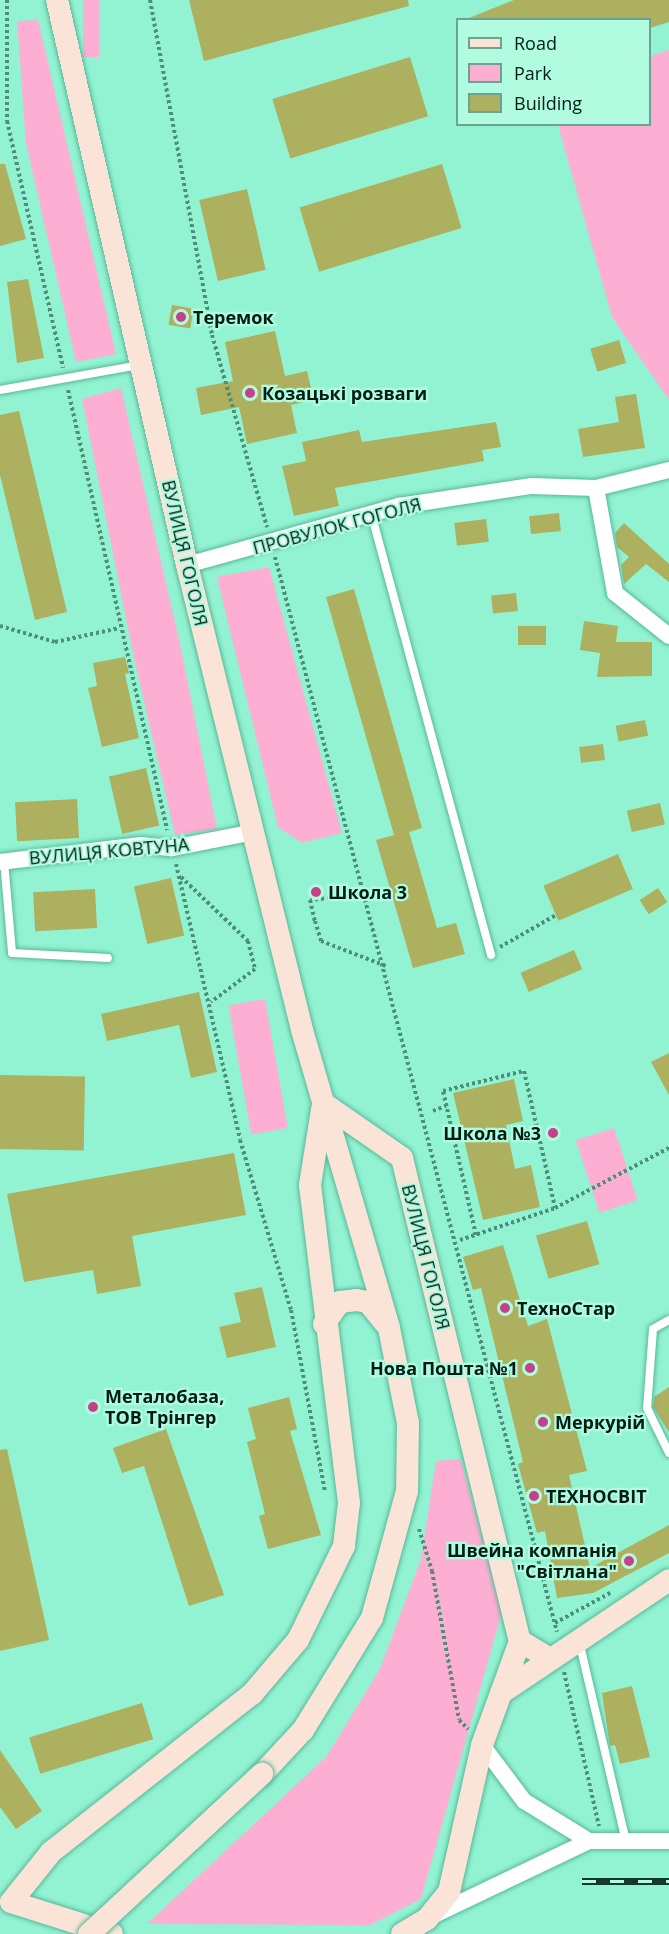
<!DOCTYPE html>
<meta charset="utf-8">
<style>
body{margin:0}
#map{position:relative;width:669px;height:1934px;overflow:hidden;background:#92f3d2;font-family:"Open Sans",sans-serif}
div>[style]{position:absolute}
[style*='--x']{left:calc(var(--x)*1px);top:calc(var(--y)*1px);width:calc(var(--w)*1px);rotate:calc(var(--a)*1deg)}
.green>*{inset:0;background:#fcafd3;transform-origin:0 0}
.building>*{inset:0;background:#adb05f;transform-origin:0 0}
.path>*{height:4px;margin-top:-2px;transform-origin:0;background:repeating-linear-gradient(90deg,#4d8e78 0 3px,transparent 0 6px)}
.roads{filter:drop-shadow(0 0 2px #58b99a) drop-shadow(0 0 2px #58b99a)}
.lane>*{height:8px;margin:-4px;padding:0 4px;transform-origin:4px;border-radius:4px;background:#fff}
.street>*{height:16px;margin:-8px;padding:0 8px;transform-origin:8px;border-radius:8px;background:#fff}
.secondary>*{height:22px;margin:-11px;padding:0 11px;transform-origin:11px;border-radius:11px;background:#fae4d7}
.rail>*{height:7px;margin-top:-3.5px;transform-origin:0;background:repeating-linear-gradient(90deg,#b1fce1 0 14px,#13382c 0 28px);box-sizing:border-box;border-block:2px solid #13382c}
.bridges{filter:drop-shadow(0 0 2px #58b99a) drop-shadow(0 0 2px #58b99a)}
.secondary-bridge>*{height:22px;margin:-11px;padding:0 11px;transform-origin:11px;border-radius:11px;background:#fae4d7}
.dots>*{width:16px;height:16px;translate:-50% -50%;box-sizing:border-box;border:3px solid #b1fce1;border-radius:50%}
span{translate:-50% -50%;white-space:nowrap;text-align:center;line-height:1.15;-webkit-text-stroke:4.5px #b1fce1;paint-order:stroke}
.poi-label{font-size:18px;color:#001d14;font-weight:700}
.left{translate:0 -50%;text-align:left}
.right{translate:-100% -50%;text-align:right}
.street-label{font-size:18px;color:#001d14}
.legend{position:absolute;left:456px;top:18px;width:195px;height:108px;box-sizing:border-box;background:#b1fce1;border:2px solid #6aa38f;margin:0;padding:8px 10px;list-style:none;font-size:18px;color:#001d14}
.legend li{display:flex;align-items:center;gap:12px;height:30px}
.legend b{width:30px;border:2px solid #6aa38f}
</style>
<div id="map">
<div class="green">
<i style="left:83px;top:0;width:16px;height:57px"></i>
<i style="clip-path:polygon(38px 20px,116px 354px,76px 362px,26px 143px,17px 21px)"></i>
<i style="clip-path:polygon(669px 50px,669px 400px,612px 317px,558px 125px,650px 124px,650px 56px)"></i>
<i style="clip-path:polygon(121px 388px,180px 644px,217px 829px,175px 835px,134px 658px,82px 399px)"></i>
<i style="clip-path:polygon(269px 567px,342px 833px,302px 843px,278px 827px,217px 577px)"></i>
<i style="left:265px;top:999px;width:131px;height:37px;rotate:80deg"></i>
<i style="left:614px;top:1128px;width:76px;height:40px;rotate:72deg"></i>
<i style="clip-path:polygon(461px 1459px,502px 1612px,421px 1899px,370px 1925px,147px 1924px,326px 1757px,380px 1669px,421px 1559px,436px 1461px)"></i>
</div>
<div class="building">
<i style="clip-path:polygon(189px 0,408px 0,409px 6px,204px 61px)"></i>
<i style="clip-path:polygon(514px 0,669px 0,669px 22px,650px 28px,650px 20px,464px 20px)"></i>
<i style="left:410px;top:57px;width:62px;height:144px;rotate:73deg"></i>
<i style="clip-path:polygon(0 164px,5px 164px,26px 239px,0 246px)"></i>
<i style="left:442px;top:164px;width:67px;height:149px;rotate:73deg"></i>
<i style="left:247px;top:189px;width:83px;height:49px;rotate:77deg"></i>
<i style="clip-path:polygon(28px 279px,44px 358px,17px 363px,7px 282px)"></i>
<i style="left:172px;top:305px;width:22px;height:20px;rotate:10deg"></i>
<i style="clip-path:polygon(275px 331px,285px 376px,307px 371px,314px 400px,291px 405px,297px 433px,247px 444px,239px 407px,201px 415px,196px 388px,233px 381px,225px 342px)"></i>
<i style="left:619px;top:340px;width:24px;height:30px;rotate:73deg"></i>
<i style="clip-path:polygon(636px 394px,645px 448px,583px 457px,578px 429px,619px 422px,615px 397px)"></i>
<i style="clip-path:polygon(19px 411px,67px 612px,35px 620px,0 475px,0 415px)"></i>
<i style="clip-path:polygon(496px 422px,501px 447px,482px 450px,484px 461px,335px 488px,339px 506px,294px 516px,282px 466px,306px 461px,302px 442px,359px 430px,362px 442px)"></i>
<i style="left:559px;top:513px;width:18px;height:30px;rotate:84deg"></i>
<i style="left:486px;top:519px;width:23px;height:32px;rotate:83deg"></i>
<i style="clip-path:polygon(624px 523px,669px 564px,669px 582px,646px 564px,624px 584px,621px 565px,629px 557px,617px 547px,615px 533px)"></i>
<i style="clip-path:polygon(354px 589px,422px 828px,409px 832px,437px 928px,456px 923px,465px 954px,413px 968px,376px 840px,394px 835px,326px 597px)"></i>
<i style="left:516px;top:593px;width:18px;height:25px;rotate:84deg"></i>
<i style="clip-path:polygon(584px 621px,618px 626px,616px 642px,652px 642px,652px 676px,597px 677px,600px 653px,580px 650px)"></i>
<i style="left:546px;top:626px;width:19px;height:28px;rotate:90deg"></i>
<i style="clip-path:polygon(125px 657px,129px 673px,125px 674px,139px 738px,102px 747px,88px 688px,97px 686px,93px 663px)"></i>
<i style="left:645px;top:720px;width:16px;height:30px;rotate:79deg"></i>
<i style="left:603px;top:744px;width:16px;height:24px;rotate:83deg"></i>
<i style="left:146px;top:768px;width:59px;height:38px;rotate:77deg"></i>
<i style="left:77px;top:799px;width:39px;height:62px;rotate:87deg"></i>
<i style="left:660px;top:803px;width:22px;height:34px;rotate:77deg"></i>
<i style="left:618px;top:854px;width:38px;height:81px;rotate:67deg"></i>
<i style="left:171px;top:878px;width:59px;height:38px;rotate:77deg"></i>
<i style="left:658px;top:888px;width:17px;height:22px;rotate:57deg"></i>
<i style="left:95px;top:889px;width:39px;height:62px;rotate:87deg"></i>
<i style="left:574px;top:950px;width:21px;height:58px;rotate:67deg"></i>
<i style="clip-path:polygon(199px 992px,217px 1072px,191px 1078px,179px 1025px,107px 1041px,101px 1014px)"></i>
<i style="clip-path:polygon(669px 1053px,669px 1095px,651px 1062px)"></i>
<i style="left:0;top:1075px;width:85px;height:74px;rotate:1deg"></i>
<i style="clip-path:polygon(514px 1079px,523px 1121px,506px 1125px,515px 1169px,531px 1165px,540px 1207px,483px 1220px,453px 1093px)"></i>
<i style="clip-path:polygon(234px 1153px,246px 1215px,132px 1236px,141px 1286px,97px 1294px,93px 1270px,24px 1282px,7px 1194px)"></i>
<i style="left:587px;top:1221px;width:45px;height:53px;rotate:74deg"></i>
<i style="clip-path:polygon(503px 1245px,528px 1326px,547px 1319px,587px 1471px,569px 1475px,590px 1568px,669px 1525px,669px 1553px,593px 1593px,557px 1598px,545px 1531px,537px 1533px,518px 1464px,523px 1462px,481px 1288px,473px 1290px,463px 1257px)"></i>
<i style="clip-path:polygon(262px 1287px,276px 1347px,227px 1358px,219px 1327px,241px 1322px,234px 1293px)"></i>
<i style="clip-path:polygon(669px 1387px,669px 1432px,653px 1407px,654px 1397px)"></i>
<i style="clip-path:polygon(289px 1397px,297px 1429px,290px 1431px,321px 1535px,268px 1549px,259px 1516px,265px 1514px,247px 1442px,256px 1439px,248px 1408px)"></i>
<i style="clip-path:polygon(166px 1429px,224px 1595px,189px 1606px,144px 1466px,122px 1473px,113px 1448px)"></i>
<i style="clip-path:polygon(7px 1449px,49px 1640px,0 1651px,0 1450px)"></i>
<i style="clip-path:polygon(632px 1686px,650px 1757px,620px 1764px,615px 1745px,610px 1746px,602px 1693px)"></i>
<i style="left:142px;top:1703px;width:38px;height:118px;rotate:73deg"></i>
<i style="clip-path:polygon(0 1750px,42px 1811px,16px 1829px,0 1807px)"></i>
</div>
<div class="path">
<i style="--x:7;--y:0;--w:121;--a:90"></i>
<i style="--x:7;--y:121;--w:253;--a:77.2"></i>
<i style="--x:150;--y:0;--w:341;--a:79.5"></i>
<i style="--x:212;--y:335;--w:200;--a:74"></i>
<i style="--x:68;--y:390;--w:451;--a:77.3"></i>
<i style="--x:275;--y:557;--w:1111;--a:75.3"></i>
<i style="--x:0;--y:626;--w:57;--a:16.2"></i>
<i style="--x:55;--y:642;--w:66;--a:-12.3"></i>
<i style="--x:176;--y:864;--w:283;--a:76.9"></i>
<i style="--x:240;--y:1140;--w:177;--a:73.3"></i>
<i style="--x:291;--y:1310;--w:185;--a:79.4"></i>
<i style="--x:181;--y:877;--w:93;--a:43.7"></i>
<i style="--x:248;--y:941;--w:29;--a:76"></i>
<i style="--x:255;--y:969;--w:55;--a:143.1"></i>
<i style="--x:366;--y:894;--w:56;--a:173.9"></i>
<i style="--x:310;--y:900;--w:22;--a:77"></i>
<i style="--x:315;--y:921;--w:21;--a:73"></i>
<i style="--x:321;--y:941;--w:70;--a:21"></i>
<i style="--x:500;--y:947;--w:64;--a:-29.7"></i>
<i style="--x:433;--y:1111;--w:14;--a:-21"></i>
<i style="--x:476;--y:1235;--w:148;--a:-102.9"></i>
<i style="--x:443;--y:1091;--w:83;--a:-13.9"></i>
<i style="--x:524;--y:1071;--w:140;--a:77.2"></i>
<i style="--x:460;--y:1240;--w:100;--a:-18.6"></i>
<i style="--x:555;--y:1208;--w:129;--a:-27.8"></i>
<i style="--x:419;--y:1529;--w:44;--a:72.8"></i>
<i style="--x:432;--y:1571;--w:151;--a:79.7"></i>
<i style="--x:459;--y:1720;--w:13;--a:45"></i>
<i style="--x:555;--y:1623;--w:63;--a:-28.6"></i>
<i style="--x:564;--y:1672;--w:158;--a:77.2"></i>
</div>
<div class="roads">
<div class="lane">
<i style="--x:0;--y:390;--w:141;--a:-10.2"></i>
<i style="--x:371;--y:513;--w:458;--a:74.8"></i>
<i style="--x:4;--y:861;--w:92;--a:85"></i>
<i style="--x:12;--y:953;--w:96;--a:3"></i>
<i style="--x:669;--y:1320;--w:18;--a:151"></i>
<i style="--x:653;--y:1329;--w:79;--a:94.3"></i>
<i style="--x:647;--y:1408;--w:50;--a:63.9"></i>
<i style="--x:579;--y:1641;--w:205;--a:76.8"></i>
</div>
<div class="street">
<i style="--x:596;--y:488;--w:107;--a:79.7"></i>
<i style="--x:615;--y:593;--w:69;--a:38.5"></i>
<i style="--x:187;--y:565;--w:220;--a:-15.6"></i>
<i style="--x:399;--y:506;--w:134;--a:-8.6"></i>
<i style="--x:532;--y:486;--w:64;--a:1.8"></i>
<i style="--x:596;--y:488;--w:75;--a:-13.9"></i>
<i style="--x:0;--y:862;--w:142;--a:-6.9"></i>
<i style="--x:141;--y:845;--w:31;--a:6"></i>
<i style="--x:172;--y:848;--w:84;--a:-11"></i>
<i style="--x:482;--y:1745;--w:70;--a:53.1"></i>
<i style="--x:524;--y:1801;--w:76;--a:31.6"></i>
<i style="--x:432;--y:1916;--w:174;--a:-25.5"></i>
<i style="--x:589;--y:1841;--w:80;--a:0"></i>
</div>
<div class="secondary">
<i style="--x:57;--y:0;--w:580;--a:77.04"></i>
<i style="--x:187;--y:565;--w:479;--a:76.1"></i>
<i style="--x:302;--y:1030;--w:310;--a:73.7"></i>
<i style="--x:389;--y:1328;--w:97;--a:78.7"></i>
<i style="--x:408;--y:1423;--w:68;--a:90.8"></i>
<i style="--x:407;--y:1491;--w:132;--a:105.4"></i>
<i style="--x:372;--y:1618;--w:132;--a:121.6"></i>
<i style="--x:303;--y:1730;--w:60;--a:133"></i>
<i style="--x:323;--y:1103;--w:96;--a:34.8"></i>
<i style="--x:402;--y:1158;--w:497;--a:76.3"></i>
<i style="--x:520;--y:1641;--w:31;--a:31"></i>
<i style="--x:324;--y:1324;--w:27;--a:-54"></i>
<i style="--x:340;--y:1302;--w:16;--a:-7"></i>
<i style="--x:356;--y:1300;--w:12;--a:9"></i>
<i style="--x:368;--y:1302;--w:27;--a:51"></i>
<i style="--x:501;--y:1693;--w:202;--a:-33.9"></i>
<i style="--x:112;--y:1934;--w:106;--a:-162.4"></i>
<i style="--x:11;--y:1902;--w:64;--a:-51.3"></i>
<i style="--x:51;--y:1852;--w:256;--a:-38.2"></i>
<i style="--x:252;--y:1694;--w:71;--a:-49.6"></i>
<i style="--x:298;--y:1640;--w:105;--a:-63.9"></i>
<i style="--x:344;--y:1546;--w:43;--a:-83.4"></i>
<i style="--x:349;--y:1503;--w:320;--a:-97"></i>
<i style="--x:310;--y:1185;--w:77;--a:-81"></i>
<i style="--x:402;--y:1934;--w:29;--a:-31"></i>
<i style="--x:427;--y:1919;--w:35;--a:-51"></i>
<i style="--x:449;--y:1892;--w:151;--a:-77.3"></i>
<i style="--x:482;--y:1745;--w:111;--a:-69.9"></i>
</div>
</div>
<div class="rail">
<i style="--x:582;--y:1881;--w:87;--a:0"></i>
</div>
<div class="bridges">
<div class="secondary-bridge">
<i style="--x:89;--y:1934;--w:236;--a:-42.8"></i>
</div>
</div>
<div class="dots">
<i style="left:181px;top:317px;background:#c4428a"></i>
<i style="left:250px;top:393px;background:#c4428a"></i>
<i style="left:316px;top:892px;background:#c4428a"></i>
<i style="left:553px;top:1133px;background:#c4428a"></i>
<i style="left:505px;top:1308px;background:#c4428a"></i>
<i style="left:530px;top:1368px;background:#c4428a"></i>
<i style="left:93px;top:1407px;background:#c4428a"></i>
<i style="left:543px;top:1422px;background:#c4428a"></i>
<i style="left:534px;top:1496px;background:#c4428a"></i>
<i style="left:629px;top:1561px;background:#c4428a"></i>
</div>
<div class="poi-label">
<span class="left" style="left:193px;top:317px">Теремок</span>
<span class="left" style="left:262px;top:393px">Козацькі розваги</span>
<span class="left" style="left:328px;top:892px">Школа 3</span>
<span class="right" style="left:541px;top:1133px">Школа №3</span>
<span class="left" style="left:517px;top:1308px">ТехноСтар</span>
<span class="right" style="left:518px;top:1368px">Нова Пошта №1</span>
<span class="left" style="left:105px;top:1407px">Металобаза,<br>ТОВ Трінгер</span>
<span class="left" style="left:555px;top:1422px">Меркурій</span>
<span class="left" style="left:546px;top:1496px">ТЕХНОСВІТ</span>
<span class="right" style="left:617px;top:1561px">Швейна компанія<br>"Світлана"</span>
</div>
<div class="street-label">
<span style="left:337px;top:526px;rotate:-15deg">ПРОВУЛОК ГОГОЛЯ</span>
<span style="left:185px;top:553px;rotate:77deg">ВУЛИЦЯ ГОГОЛЯ</span>
<span style="left:109px;top:851px;rotate:-5deg">ВУЛИЦЯ КОВТУНА</span>
<span style="left:426px;top:1257px;rotate:76deg">ВУЛИЦЯ ГОГОЛЯ</span>
</div>
<ul class="legend">
<li><b style="height:8px;background:#fae4d7"></b>Road</li>
<li><b style="height:16px;background:#fcafd3"></b>Park</li>
<li><b style="height:16px;background:#adb05f"></b>Building</li>
</ul>
</div>
